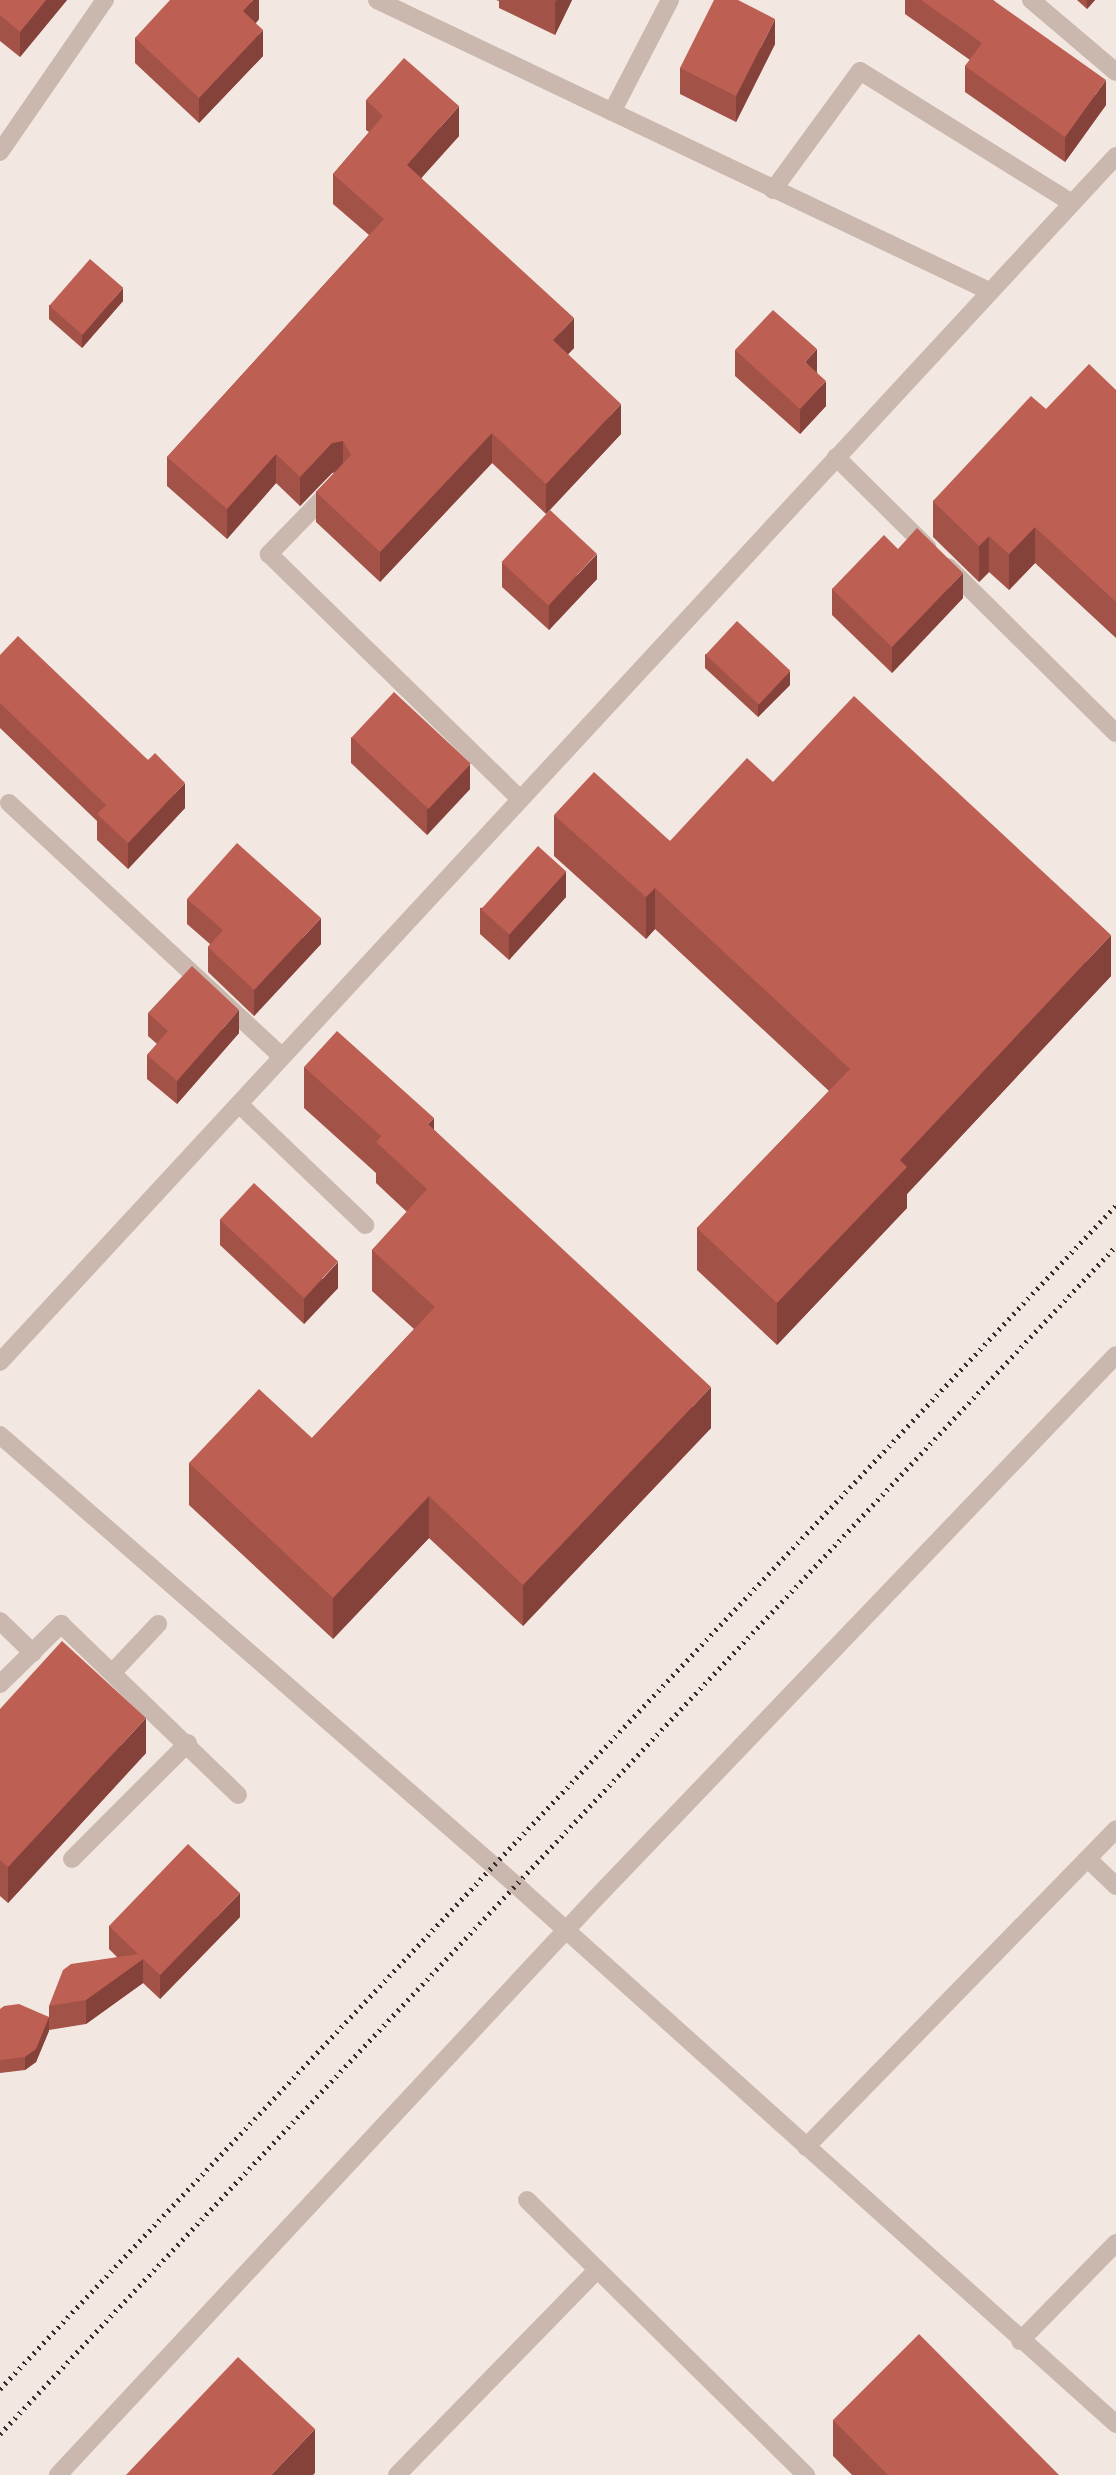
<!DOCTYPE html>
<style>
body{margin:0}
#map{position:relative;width:1116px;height:2475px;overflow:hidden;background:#f2e8e1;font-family:Figtree,sans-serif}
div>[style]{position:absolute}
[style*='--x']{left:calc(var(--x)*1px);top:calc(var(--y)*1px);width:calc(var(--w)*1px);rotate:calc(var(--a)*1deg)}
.minor>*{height:18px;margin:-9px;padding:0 9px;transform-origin:9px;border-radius:9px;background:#cab7ae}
.rail>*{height:5px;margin-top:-2.5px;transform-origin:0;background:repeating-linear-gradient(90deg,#392e2c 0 2px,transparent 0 7px)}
.wall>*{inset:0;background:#a35248}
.shaded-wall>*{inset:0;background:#85423b}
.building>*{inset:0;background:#be5f54;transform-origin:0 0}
span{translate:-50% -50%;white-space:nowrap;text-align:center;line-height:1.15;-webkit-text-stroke:5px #faf3ee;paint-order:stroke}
</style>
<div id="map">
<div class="minor">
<i style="--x:377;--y:0;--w:678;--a:25.43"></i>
<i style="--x:1031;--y:0;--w:111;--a:40.3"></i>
<i style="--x:612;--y:112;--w:126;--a:-62.6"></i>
<i style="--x:0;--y:152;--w:185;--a:-55.4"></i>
<i style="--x:773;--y:190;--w:147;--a:-53.8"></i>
<i style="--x:860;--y:71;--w:250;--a:31.9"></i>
<i style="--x:836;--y:457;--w:129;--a:44.7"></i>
<i style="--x:332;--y:489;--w:91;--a:134.1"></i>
<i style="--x:269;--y:554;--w:351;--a:44.3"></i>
<i style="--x:948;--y:567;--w:236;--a:44.7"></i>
<i style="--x:9;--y:803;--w:373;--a:42.9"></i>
<i style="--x:239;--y:1104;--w:175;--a:43.8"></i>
<i style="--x:0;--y:1362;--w:1643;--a:-47.22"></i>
<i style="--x:0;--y:1435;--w:686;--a:41.1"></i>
<i style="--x:517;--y:1886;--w:805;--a:41.93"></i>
<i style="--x:0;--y:1621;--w:46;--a:44.1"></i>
<i style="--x:113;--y:1672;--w:66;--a:-46.8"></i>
<i style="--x:0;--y:1684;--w:86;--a:-44.5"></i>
<i style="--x:61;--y:1624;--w:246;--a:44"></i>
<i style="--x:72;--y:1859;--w:164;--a:-45"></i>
<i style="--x:1088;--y:1859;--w:39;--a:44"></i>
<i style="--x:806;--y:2147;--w:444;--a:-45.7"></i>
<i style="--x:527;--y:2200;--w:392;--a:44.6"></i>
<i style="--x:1020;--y:2341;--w:137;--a:-45.6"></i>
<i style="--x:58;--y:2475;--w:787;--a:-47.01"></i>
<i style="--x:595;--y:1899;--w:753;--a:-46.24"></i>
<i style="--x:397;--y:2475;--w:285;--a:-45.7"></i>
</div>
<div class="rail">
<i style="--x:0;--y:2389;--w:1627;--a:-46.69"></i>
<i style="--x:0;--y:2434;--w:1630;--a:-46.79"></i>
</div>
<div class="wall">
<i style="clip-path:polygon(0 0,67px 0,20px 57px,0 41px)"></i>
<i style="clip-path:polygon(259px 0,259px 19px,256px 23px,263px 56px,199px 123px,135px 63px,135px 38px)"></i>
<i style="clip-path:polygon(496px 0,572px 0,555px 35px,499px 8px,499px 1px)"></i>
<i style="clip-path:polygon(905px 0,993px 0,1106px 105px,1065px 162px,965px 92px,965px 66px,970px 60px,905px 14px)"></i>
<i style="clip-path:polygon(1077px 0,1095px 0,1087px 9px)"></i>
<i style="clip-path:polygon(775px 44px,736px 122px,680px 94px,680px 68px)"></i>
<i style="clip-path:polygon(366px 100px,459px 136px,421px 178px,574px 348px,568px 354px,621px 434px,546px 514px,492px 463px,380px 582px,316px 522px,316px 492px,335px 472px,332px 473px,300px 506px,276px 483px,227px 539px,167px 486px,167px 457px,369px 235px,333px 204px,333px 174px,369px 132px,366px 130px)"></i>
<i style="clip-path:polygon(123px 301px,82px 348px,49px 319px,49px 305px)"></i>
<i style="clip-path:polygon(735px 350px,817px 372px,826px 406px,800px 434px,735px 376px)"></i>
<i style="clip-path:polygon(1116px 390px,1116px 638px,1035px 563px,1009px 590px,989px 572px,979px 582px,933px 537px,933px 501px,1046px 409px)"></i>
<i style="clip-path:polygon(898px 549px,963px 598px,892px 673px,832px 615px,832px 589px)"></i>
<i style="clip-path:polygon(502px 562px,597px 579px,549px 630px,502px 587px)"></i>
<i style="clip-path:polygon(705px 654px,790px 685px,758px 717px,705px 668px)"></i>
<i style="clip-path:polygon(0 655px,148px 760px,185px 808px,128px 869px,97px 840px,97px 821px,0 728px)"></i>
<i style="clip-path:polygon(351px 737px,470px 789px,427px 835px,351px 763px)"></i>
<i style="clip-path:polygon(773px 782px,1111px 976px,907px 1194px,907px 1208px,777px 1345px,697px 1270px,697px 1228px,829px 1091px,655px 929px,646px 939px,554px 856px,554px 815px,670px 841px)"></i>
<i style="clip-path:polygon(566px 897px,509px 960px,480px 934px,480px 908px)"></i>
<i style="clip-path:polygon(187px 899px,321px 944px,254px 1016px,208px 972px,208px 947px,210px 944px,187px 924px)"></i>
<i style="clip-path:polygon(148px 1013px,239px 1033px,177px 1104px,147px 1079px,147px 1055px,157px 1044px,148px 1036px)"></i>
<i style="clip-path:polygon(304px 1067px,434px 1130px,711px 1428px,523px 1626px,429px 1538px,333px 1639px,189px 1505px,189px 1463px,312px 1438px,414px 1329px,372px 1291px,372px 1250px,407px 1212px,376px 1183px,376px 1173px,304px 1108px)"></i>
<i style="clip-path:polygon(220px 1219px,338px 1288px,304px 1324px,220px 1245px)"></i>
<i style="clip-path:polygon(0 1709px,146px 1753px,8px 1903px,0 1896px)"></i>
<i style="clip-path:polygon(240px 1917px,160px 1999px,143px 1983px,86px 2024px,49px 2030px,36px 2062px,25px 2070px,0 2073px,0 2009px,49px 2017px,49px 2006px,117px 1957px,109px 1949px,109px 1926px)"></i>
<i style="clip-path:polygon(833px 2420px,1059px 2475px,852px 2475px,833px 2456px)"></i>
</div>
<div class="shaded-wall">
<i style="clip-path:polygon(46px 0,67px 0,20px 57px,20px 32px)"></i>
<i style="clip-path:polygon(253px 0,259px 0,259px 19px,243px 37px,243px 11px)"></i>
<i style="clip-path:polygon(557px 0,572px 0,555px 35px,555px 2px)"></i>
<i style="clip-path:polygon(1087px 0,1095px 0,1087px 9px)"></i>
<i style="clip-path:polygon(775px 19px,775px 44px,736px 122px,736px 96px)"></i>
<i style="clip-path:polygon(263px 30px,263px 56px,199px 123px,199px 98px)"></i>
<i style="clip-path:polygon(1106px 80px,1106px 105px,1065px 162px,1065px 137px)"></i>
<i style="clip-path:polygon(459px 106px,459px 136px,407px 194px,407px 165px)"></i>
<i style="clip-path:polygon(123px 288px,123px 301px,82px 348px,82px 335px)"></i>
<i style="clip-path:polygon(574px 318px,574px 348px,553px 370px,553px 340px)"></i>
<i style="clip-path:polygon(817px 349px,817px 375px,805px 362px)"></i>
<i style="clip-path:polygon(826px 381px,826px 406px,800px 434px,800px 409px)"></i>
<i style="clip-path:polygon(621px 404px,621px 434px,546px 514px,546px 484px)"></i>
<i style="clip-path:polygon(492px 433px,492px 463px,380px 582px,380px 552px)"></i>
<i style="clip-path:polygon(343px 441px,343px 470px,332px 473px,300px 506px,300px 477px,332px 443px)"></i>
<i style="clip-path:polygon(276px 454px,276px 483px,227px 539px,227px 509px)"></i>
<i style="clip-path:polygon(1035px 527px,1035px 563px,1009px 590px,1009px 554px)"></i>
<i style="clip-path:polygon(989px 536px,989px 572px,979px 582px,979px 546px)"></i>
<i style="clip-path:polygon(597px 554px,597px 579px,549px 630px,549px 605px)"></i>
<i style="clip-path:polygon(963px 573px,963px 598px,892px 673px,892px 647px)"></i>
<i style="clip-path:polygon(790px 671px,790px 685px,758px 717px,758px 703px)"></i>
<i style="clip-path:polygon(470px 764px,470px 789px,427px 835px,427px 809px)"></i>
<i style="clip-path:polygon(185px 783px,185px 808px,128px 869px,128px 843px)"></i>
<i style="clip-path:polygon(566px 871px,566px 897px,509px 960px,509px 934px)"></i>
<i style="clip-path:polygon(655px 888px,655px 929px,646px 939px,646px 897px)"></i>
<i style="clip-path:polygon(321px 918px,321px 944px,254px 1016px,254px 990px)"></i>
<i style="clip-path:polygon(1111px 935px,1111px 976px,907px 1194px,907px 1208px,777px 1345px,777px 1303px,900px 1160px)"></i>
<i style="clip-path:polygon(239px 1010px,239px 1033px,177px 1104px,177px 1081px)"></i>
<i style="clip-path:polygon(434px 1118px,434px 1159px,428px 1124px)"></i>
<i style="clip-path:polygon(338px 1262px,338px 1288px,304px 1324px,304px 1299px)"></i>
<i style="clip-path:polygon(711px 1387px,711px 1428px,523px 1626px,523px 1585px)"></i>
<i style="clip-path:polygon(429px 1496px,429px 1538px,333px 1639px,333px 1598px)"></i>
<i style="clip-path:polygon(146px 1718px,146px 1753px,8px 1903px,8px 1867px)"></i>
<i style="clip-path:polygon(240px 1893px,240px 1917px,160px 1999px,160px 1975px)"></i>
<i style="clip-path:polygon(143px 1959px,143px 1983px,86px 2024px,86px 2000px)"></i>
<i style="clip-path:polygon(49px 2017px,49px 2031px,36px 2062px,25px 2070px,25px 2057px)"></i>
<i style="clip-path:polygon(315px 2429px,315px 2473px,313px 2475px,271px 2475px)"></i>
</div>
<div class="building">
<i style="clip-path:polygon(0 0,46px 0,20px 32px,0 15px)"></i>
<i style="clip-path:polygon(170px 0,253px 0,243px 11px,263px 30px,199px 98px,135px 38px)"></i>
<i style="clip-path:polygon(714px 0,738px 0,775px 19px,736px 96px,680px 68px)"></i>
<i style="clip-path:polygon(921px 0,993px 0,1106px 80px,1065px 137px,965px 66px,982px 43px)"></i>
<i style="clip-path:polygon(404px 58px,459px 106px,407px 165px,574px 318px,553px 340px,621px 404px,546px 484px,492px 433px,380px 552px,316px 492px,351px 455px,343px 441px,332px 443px,300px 477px,276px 454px,227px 509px,167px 457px,384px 219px,333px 174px,383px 116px,366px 100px)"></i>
<i style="left:90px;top:259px;width:44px;height:62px;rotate:41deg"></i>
<i style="clip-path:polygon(773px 310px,817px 349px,805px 362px,826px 381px,800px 409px,735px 350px)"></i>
<i style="clip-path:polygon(1089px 364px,1116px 390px,1116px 602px,1035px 527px,1009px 554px,989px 536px,979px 546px,933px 501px,1031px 396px,1046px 409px)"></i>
<i style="left:550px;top:510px;width:64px;height:71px;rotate:43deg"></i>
<i style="clip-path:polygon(917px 528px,963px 573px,892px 647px,832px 589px,884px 535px,898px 549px)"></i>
<i style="left:737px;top:621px;width:73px;height:46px;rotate:43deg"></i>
<i style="clip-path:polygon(18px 636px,148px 760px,155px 753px,185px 783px,128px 843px,97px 814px,106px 805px,0 703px,0 655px)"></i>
<i style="left:394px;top:692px;width:105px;height:62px;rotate:43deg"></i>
<i style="clip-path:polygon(854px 696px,1111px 935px,900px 1160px,907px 1167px,777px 1303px,697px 1228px,850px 1069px,655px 888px,646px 897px,554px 815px,594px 772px,670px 841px,747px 758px,773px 782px)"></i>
<i style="clip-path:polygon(237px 843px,321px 918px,254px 990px,208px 947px,223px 930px,187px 899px)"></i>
<i style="left:538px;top:846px;width:38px;height:85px;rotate:42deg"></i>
<i style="clip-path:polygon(192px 966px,239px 1010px,177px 1081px,147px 1055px,168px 1031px,148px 1013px)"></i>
<i style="clip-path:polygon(337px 1031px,434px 1118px,428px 1124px,711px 1387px,523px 1585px,429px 1496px,333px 1598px,189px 1463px,259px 1389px,312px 1438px,435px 1307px,372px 1250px,427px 1189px,376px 1142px,381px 1136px,304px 1067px)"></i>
<i style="left:254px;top:1183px;width:115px;height:50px;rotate:43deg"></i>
<i style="clip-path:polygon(62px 1641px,146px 1718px,8px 1867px,0 1860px,0 1709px)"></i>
<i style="clip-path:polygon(188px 1844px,240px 1893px,160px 1975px,143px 1959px,86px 2000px,49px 2006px,63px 1970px,71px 1964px,138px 1954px,109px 1926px)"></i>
<i style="clip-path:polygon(19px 2004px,49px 2017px,36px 2049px,25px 2057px,0 2060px,0 2009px,4px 2006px)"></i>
<i style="clip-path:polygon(919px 2334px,1059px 2475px,888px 2475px,833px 2420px)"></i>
<i style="clip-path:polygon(238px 2357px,315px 2429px,271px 2475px,126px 2475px)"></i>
</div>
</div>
